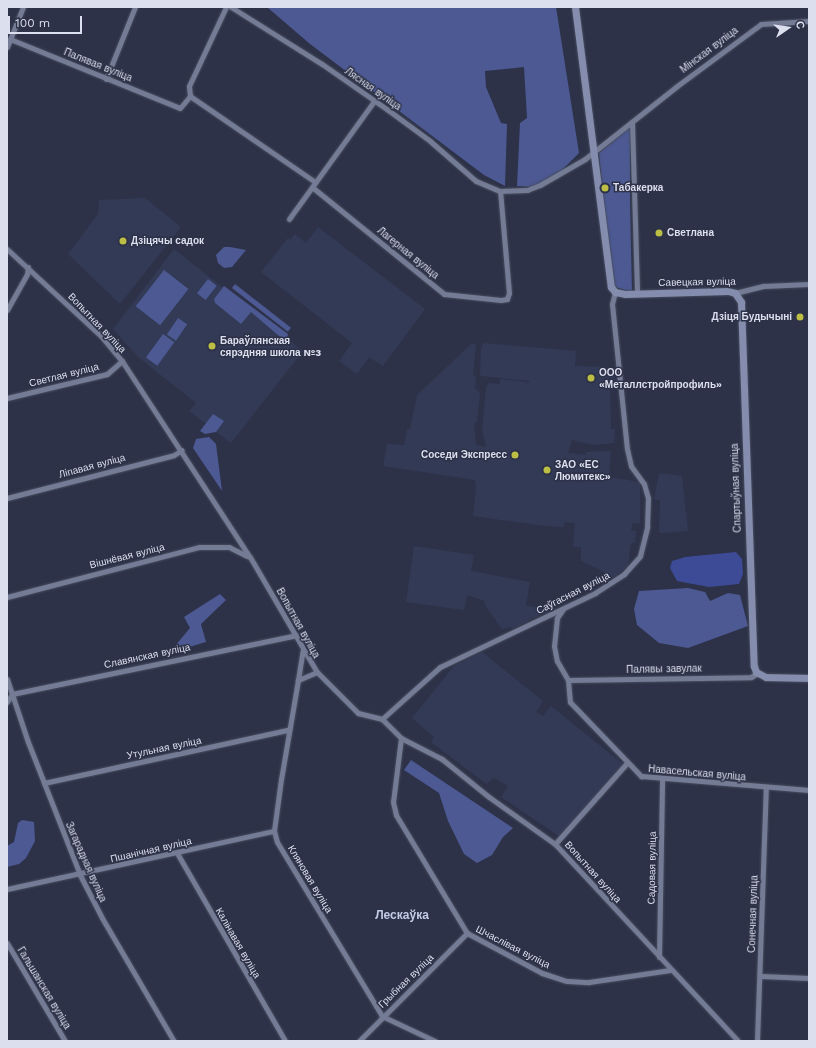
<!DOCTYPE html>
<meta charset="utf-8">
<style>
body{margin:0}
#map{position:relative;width:816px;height:1048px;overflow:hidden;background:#2d3248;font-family:"Work Sans",sans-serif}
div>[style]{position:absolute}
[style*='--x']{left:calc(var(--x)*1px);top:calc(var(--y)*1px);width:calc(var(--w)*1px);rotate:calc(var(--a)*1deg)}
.built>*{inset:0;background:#333a56}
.green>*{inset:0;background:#4c5993;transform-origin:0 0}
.water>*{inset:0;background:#3d4a95}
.roads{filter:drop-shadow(0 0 1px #484d5f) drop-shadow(0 0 1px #484d5f)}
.minor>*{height:5px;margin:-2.5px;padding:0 2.5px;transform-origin:2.5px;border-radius:2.5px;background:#747b94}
.secondary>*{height:7px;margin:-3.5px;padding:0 3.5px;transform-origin:3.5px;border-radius:3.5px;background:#848dae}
.dots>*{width:11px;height:11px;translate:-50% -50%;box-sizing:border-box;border:2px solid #2d3248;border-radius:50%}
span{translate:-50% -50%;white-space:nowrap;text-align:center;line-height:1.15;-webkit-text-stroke:3px #2d3248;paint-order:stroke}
.street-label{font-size:10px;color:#dbdfee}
.poi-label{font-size:10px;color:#dbdfee;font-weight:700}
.left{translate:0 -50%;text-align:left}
.right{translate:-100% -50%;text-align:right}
.quarter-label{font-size:12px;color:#c3cbe7;font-weight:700}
.frame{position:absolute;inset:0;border:8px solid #dbdfee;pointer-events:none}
.north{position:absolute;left:768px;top:8px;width:40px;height:40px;-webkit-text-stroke:3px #2d3248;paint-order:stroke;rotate:77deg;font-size:11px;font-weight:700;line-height:16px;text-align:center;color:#dbdfee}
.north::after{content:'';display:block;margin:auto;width:14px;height:18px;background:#dbdfee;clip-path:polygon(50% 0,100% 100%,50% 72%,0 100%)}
.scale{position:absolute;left:8px;top:16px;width:74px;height:18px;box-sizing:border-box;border:2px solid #dbdfee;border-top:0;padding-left:5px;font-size:12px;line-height:14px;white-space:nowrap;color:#dbdfee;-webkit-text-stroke:3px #2d3248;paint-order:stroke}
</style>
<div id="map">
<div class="built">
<i style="clip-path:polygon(145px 198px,181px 227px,120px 304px,68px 254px,98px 214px,99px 200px)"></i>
<i style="clip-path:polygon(318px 227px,425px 309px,383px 366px,369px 357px,357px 374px,339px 361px,352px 343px,261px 272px,288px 238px,290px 240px,295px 234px,306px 243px)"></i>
<i style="clip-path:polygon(174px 249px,303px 351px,231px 443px,189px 411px,196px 403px,138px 357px,113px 329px)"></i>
<i style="clip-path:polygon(484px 343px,576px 351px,575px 366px,609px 367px,614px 373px,616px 387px,610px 387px,611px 429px,615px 429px,614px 443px,594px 445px,572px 440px,568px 453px,586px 455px,586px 452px,611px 451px,609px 477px,640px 482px,640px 524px,633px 523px,631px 531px,636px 531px,635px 543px,631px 543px,628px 566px,612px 578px,608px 579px,603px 571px,581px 561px,581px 547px,573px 547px,575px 523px,564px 522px,564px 527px,545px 526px,473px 516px,476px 488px,475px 480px,383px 466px,387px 444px,404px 445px,407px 429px,410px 429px,417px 395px,471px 344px,476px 344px,473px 375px,476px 376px,475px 388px,480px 393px,477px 421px,474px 424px,476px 445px,486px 447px,482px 430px,486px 388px,489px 383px,500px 384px,500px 379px,527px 382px,527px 384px,530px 381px,480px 376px,481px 348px)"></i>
<i style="clip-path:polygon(659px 473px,682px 476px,688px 531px,659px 533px,660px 501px,654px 499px)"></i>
<i style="clip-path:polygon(414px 546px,474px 555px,471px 571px,530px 582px,526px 606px,545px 608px,546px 612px,512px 629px,511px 627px,502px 629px,484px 604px,485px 601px,467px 595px,464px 610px,406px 602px)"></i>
<i style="clip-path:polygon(482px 652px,543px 701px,536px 712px,543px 716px,551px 706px,623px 764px,559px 836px,501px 797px,508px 786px,494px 778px,486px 784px,431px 742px,434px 737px,412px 718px,454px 666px)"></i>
</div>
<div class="green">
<i style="clip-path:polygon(267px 7px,556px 7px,579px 153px,560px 172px,533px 187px,517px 186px,520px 123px,527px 118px,524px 67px,485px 71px,486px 87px,501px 123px,507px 124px,505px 186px,484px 175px,310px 44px)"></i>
<i style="clip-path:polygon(630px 127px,630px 200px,632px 292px,615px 287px,611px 279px,599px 153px)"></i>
<i style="clip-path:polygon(224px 247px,230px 247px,246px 250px,232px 267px,224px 268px,218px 263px,216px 255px)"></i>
<i style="left:164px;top:270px;width:31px;height:46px;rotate:38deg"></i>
<i style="left:208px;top:279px;width:11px;height:18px;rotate:38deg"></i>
<i style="left:235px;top:284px;width:71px;height:5px;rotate:38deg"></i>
<i style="clip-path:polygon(224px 286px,288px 334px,286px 342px,251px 312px,241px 324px,215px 303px,214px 299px)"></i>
<i style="left:178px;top:318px;width:11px;height:20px;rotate:34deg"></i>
<i style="left:163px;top:334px;width:14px;height:29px;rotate:36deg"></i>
<i style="clip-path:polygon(213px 414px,224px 421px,216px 432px,205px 434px,200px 431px)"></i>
<i style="clip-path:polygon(209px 437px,216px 444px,222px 491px,193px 448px,196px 439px)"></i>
<i style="clip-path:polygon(688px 588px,705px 592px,710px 601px,728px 593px,740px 595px,748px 626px,688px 648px,659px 643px,637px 625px,634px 609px,639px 591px)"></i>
<i style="clip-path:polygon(220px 594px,226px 600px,201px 624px,206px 642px,169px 653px,190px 628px,184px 617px)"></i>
<i style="clip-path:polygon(411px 760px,513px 828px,503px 837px,492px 855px,477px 863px,464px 854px,448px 821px,439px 793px,404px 770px)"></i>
<i style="clip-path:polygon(22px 820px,34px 822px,35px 841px,26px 858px,19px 864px,7px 867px,7px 846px,14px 842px,18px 823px)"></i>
</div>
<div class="water">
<i style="clip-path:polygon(736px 552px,742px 559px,743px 574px,739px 584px,709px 587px,677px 581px,670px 568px,672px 561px,685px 557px)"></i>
</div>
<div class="roads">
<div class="minor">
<i style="--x:231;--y:7;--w:107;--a:32.1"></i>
<i style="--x:322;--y:64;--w:80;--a:34.9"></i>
<i style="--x:388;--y:110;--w:52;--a:36.4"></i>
<i style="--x:430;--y:141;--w:61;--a:41"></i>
<i style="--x:476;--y:181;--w:26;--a:23"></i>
<i style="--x:500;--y:191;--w:27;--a:-2"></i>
<i style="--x:527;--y:190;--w:14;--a:-21"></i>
<i style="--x:540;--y:185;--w:52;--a:-30"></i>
<i style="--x:585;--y:159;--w:117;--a:-38.4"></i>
<i style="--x:677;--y:86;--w:104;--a:-36.4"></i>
<i style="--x:761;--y:24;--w:48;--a:-3.6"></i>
<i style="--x:10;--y:39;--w:183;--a:22.1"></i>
<i style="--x:180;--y:108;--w:16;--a:-50"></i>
<i style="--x:190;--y:96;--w:10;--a:-96"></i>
<i style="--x:189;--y:86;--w:87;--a:-64.9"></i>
<i style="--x:7;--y:47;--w:43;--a:-68.2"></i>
<i style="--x:106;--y:79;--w:78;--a:-68.1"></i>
<i style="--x:190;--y:96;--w:152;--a:34.5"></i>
<i style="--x:632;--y:122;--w:172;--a:88.3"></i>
<i style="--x:312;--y:187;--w:170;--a:39"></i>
<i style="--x:444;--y:294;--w:57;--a:6"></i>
<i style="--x:501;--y:300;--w:6;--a:-9"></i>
<i style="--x:507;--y:299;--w:6;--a:-72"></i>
<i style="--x:509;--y:293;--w:102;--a:-95"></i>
<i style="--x:289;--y:219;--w:145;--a:-54.2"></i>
<i style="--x:7;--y:249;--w:128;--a:42.8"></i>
<i style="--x:101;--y:336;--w:33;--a:50"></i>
<i style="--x:122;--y:361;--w:234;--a:56.9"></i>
<i style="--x:250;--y:557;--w:133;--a:59.8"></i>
<i style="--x:317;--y:672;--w:58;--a:45"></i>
<i style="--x:358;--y:713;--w:25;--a:14"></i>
<i style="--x:382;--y:719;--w:27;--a:45"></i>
<i style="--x:401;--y:738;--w:46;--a:27.1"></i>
<i style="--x:442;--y:759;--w:60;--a:39"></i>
<i style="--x:489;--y:797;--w:81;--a:35.5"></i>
<i style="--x:555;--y:844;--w:269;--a:47.1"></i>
<i style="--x:735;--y:293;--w:30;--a:-14"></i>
<i style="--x:764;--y:286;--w:45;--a:-2.5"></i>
<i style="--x:7;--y:310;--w:41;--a:-60.9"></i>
<i style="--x:27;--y:274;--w:7;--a:-82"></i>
<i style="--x:7;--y:398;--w:103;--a:-13.5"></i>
<i style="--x:107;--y:374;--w:20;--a:-41"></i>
<i style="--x:7;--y:498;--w:172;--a:-14.4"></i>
<i style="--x:174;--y:455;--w:9;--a:-32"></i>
<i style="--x:7;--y:597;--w:198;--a:-14.6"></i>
<i style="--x:199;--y:547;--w:30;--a:0"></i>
<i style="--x:229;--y:547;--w:20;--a:27"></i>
<i style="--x:563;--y:609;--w:11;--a:124"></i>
<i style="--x:557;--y:618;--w:28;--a:96"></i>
<i style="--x:554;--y:646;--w:15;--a:79"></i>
<i style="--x:557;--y:661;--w:22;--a:60"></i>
<i style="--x:568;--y:680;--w:22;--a:85"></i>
<i style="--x:570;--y:702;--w:103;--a:46.2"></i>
<i style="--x:641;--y:776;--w:169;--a:4.8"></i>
<i style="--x:317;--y:672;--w:21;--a:157"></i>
<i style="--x:298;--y:680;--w:100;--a:99.7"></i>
<i style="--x:281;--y:779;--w:52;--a:97.7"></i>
<i style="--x:274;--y:831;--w:11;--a:75"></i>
<i style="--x:277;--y:842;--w:203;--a:58.9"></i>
<i style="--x:382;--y:1016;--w:59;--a:25.3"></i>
<i style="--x:7;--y:679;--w:66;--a:71.6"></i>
<i style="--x:28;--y:742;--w:143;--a:68.6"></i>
<i style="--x:80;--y:875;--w:48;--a:62.9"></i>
<i style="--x:102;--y:918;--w:143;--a:59.7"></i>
<i style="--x:298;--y:680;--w:30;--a:-81"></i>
<i style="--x:568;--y:680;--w:183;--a:-0.9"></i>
<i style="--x:751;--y:677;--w:8;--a:-30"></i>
<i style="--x:7;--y:702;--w:9;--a:-58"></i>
<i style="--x:12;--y:694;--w:290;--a:-11.7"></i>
<i style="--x:382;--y:719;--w:78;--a:-41.9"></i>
<i style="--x:440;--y:667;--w:172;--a:-25.5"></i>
<i style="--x:595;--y:593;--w:35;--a:-33"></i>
<i style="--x:624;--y:574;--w:24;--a:-48"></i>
<i style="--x:640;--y:556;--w:30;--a:-76"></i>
<i style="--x:647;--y:527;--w:29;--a:-88"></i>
<i style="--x:648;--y:498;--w:15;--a:-106"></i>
<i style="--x:644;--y:484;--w:22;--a:-126"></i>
<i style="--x:631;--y:466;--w:17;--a:-103"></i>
<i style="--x:627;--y:449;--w:146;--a:-95.9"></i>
<i style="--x:612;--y:304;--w:12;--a:-76"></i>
<i style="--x:401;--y:738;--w:64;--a:97.1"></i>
<i style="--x:393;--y:802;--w:13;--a:77"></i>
<i style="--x:396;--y:815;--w:138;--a:59"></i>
<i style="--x:467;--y:933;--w:85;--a:28.1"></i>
<i style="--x:542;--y:973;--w:26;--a:18"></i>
<i style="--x:567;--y:981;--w:22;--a:3"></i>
<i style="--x:589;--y:982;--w:82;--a:-8.4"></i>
<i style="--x:44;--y:783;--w:250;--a:-12.3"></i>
<i style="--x:555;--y:844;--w:108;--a:-48.4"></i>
<i style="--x:177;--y:853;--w:217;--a:60.1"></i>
<i style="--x:7;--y:889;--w:273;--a:-12.3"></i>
<i style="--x:7;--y:943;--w:114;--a:59.4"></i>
<i style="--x:659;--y:957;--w:177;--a:-89"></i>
<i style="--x:761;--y:976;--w:48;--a:2.4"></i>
<i style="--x:359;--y:1041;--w:153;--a:-45"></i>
<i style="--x:757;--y:1041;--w:254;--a:-88"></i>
</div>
<div class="secondary">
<i style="--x:575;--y:7;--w:282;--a:82.7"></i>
<i style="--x:611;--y:287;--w:6;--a:51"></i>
<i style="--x:615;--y:292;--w:10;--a:11"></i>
<i style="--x:625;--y:294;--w:103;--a:-1.7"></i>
<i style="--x:728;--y:291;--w:7;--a:16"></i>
<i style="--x:735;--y:293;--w:11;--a:56"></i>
<i style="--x:741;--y:302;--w:364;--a:88"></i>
<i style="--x:754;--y:666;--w:6;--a:72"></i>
<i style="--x:756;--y:672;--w:11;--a:27"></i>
<i style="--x:766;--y:677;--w:43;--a:1.3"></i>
</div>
</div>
<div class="dots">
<i style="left:605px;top:188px;background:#bcbf44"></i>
<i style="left:659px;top:233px;background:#bcbf44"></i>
<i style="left:123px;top:241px;background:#bcbf44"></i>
<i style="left:800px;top:317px;background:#bcbf44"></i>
<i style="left:212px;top:346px;background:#bcbf44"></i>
<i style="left:591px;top:378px;background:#bcbf44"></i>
<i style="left:515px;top:455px;background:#bcbf44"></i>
<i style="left:547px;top:470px;background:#bcbf44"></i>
</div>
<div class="street-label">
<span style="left:709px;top:50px;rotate:-37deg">Мінская вуліца</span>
<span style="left:98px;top:65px;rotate:22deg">Палявая вуліца</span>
<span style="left:373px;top:89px;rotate:35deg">Лясная вуліца</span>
<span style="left:408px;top:253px;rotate:39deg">Лагерная вуліца</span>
<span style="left:697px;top:282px;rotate:-1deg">Савецкая вуліца</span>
<span style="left:97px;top:323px;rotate:46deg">Вопытная вуліца</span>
<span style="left:64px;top:375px;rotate:-14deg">Светлая вуліца</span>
<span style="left:92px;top:466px;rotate:-15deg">Ліпавая вуліца</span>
<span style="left:736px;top:488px;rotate:-92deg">Спартыўная вуліца</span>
<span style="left:127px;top:556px;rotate:-14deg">Вішнёвая вуліца</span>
<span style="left:573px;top:593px;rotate:-27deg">Саўгасная вуліца</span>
<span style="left:298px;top:623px;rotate:61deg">Вопытная вуліца</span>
<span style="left:147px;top:656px;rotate:-12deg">Славянская вуліца</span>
<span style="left:664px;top:669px;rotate:-1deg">Палявы завулак</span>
<span style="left:164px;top:748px;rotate:-12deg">Утульная вуліца</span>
<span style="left:697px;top:773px;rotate:5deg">Навасельская вуліца</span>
<span style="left:151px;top:850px;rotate:-13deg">Пшанічная вуліца</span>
<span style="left:86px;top:862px;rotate:66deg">Загарадная вуліца</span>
<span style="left:652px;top:868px;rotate:-89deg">Садовая вуліца</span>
<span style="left:593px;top:872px;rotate:48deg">Вопытная вуліца</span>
<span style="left:310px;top:879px;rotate:59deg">Кляновая вуліца</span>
<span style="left:753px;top:914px;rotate:-88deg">Сонечная вуліца</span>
<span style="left:238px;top:943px;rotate:60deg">Калінавая вуліца</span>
<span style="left:513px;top:947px;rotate:27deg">Шчаслівая вуліца</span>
<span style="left:406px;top:981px;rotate:-44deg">Грыбная вуліца</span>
<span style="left:44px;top:988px;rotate:59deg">Гальшанская вуліца</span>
</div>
<div class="poi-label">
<span class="left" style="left:613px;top:188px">Табакерка</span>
<span class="left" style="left:667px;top:233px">Светлана</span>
<span class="left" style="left:131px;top:241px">Дзіцячы садок</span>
<span class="right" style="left:792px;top:317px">Дзіця Будычыні</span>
<span class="left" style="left:220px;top:346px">Бараўлянская<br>сярэдняя школа №3</span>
<span class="left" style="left:599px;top:378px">ООО<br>«Металлстройпрофиль»</span>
<span class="right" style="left:507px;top:455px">Соседи Экспресс</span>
<span class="left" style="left:555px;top:470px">ЗАО «ЕС<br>Люмитекс»</span>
</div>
<div class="quarter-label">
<span style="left:402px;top:916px">Лескаўка</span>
</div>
<div class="frame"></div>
<div class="north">С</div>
<div class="scale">100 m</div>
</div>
